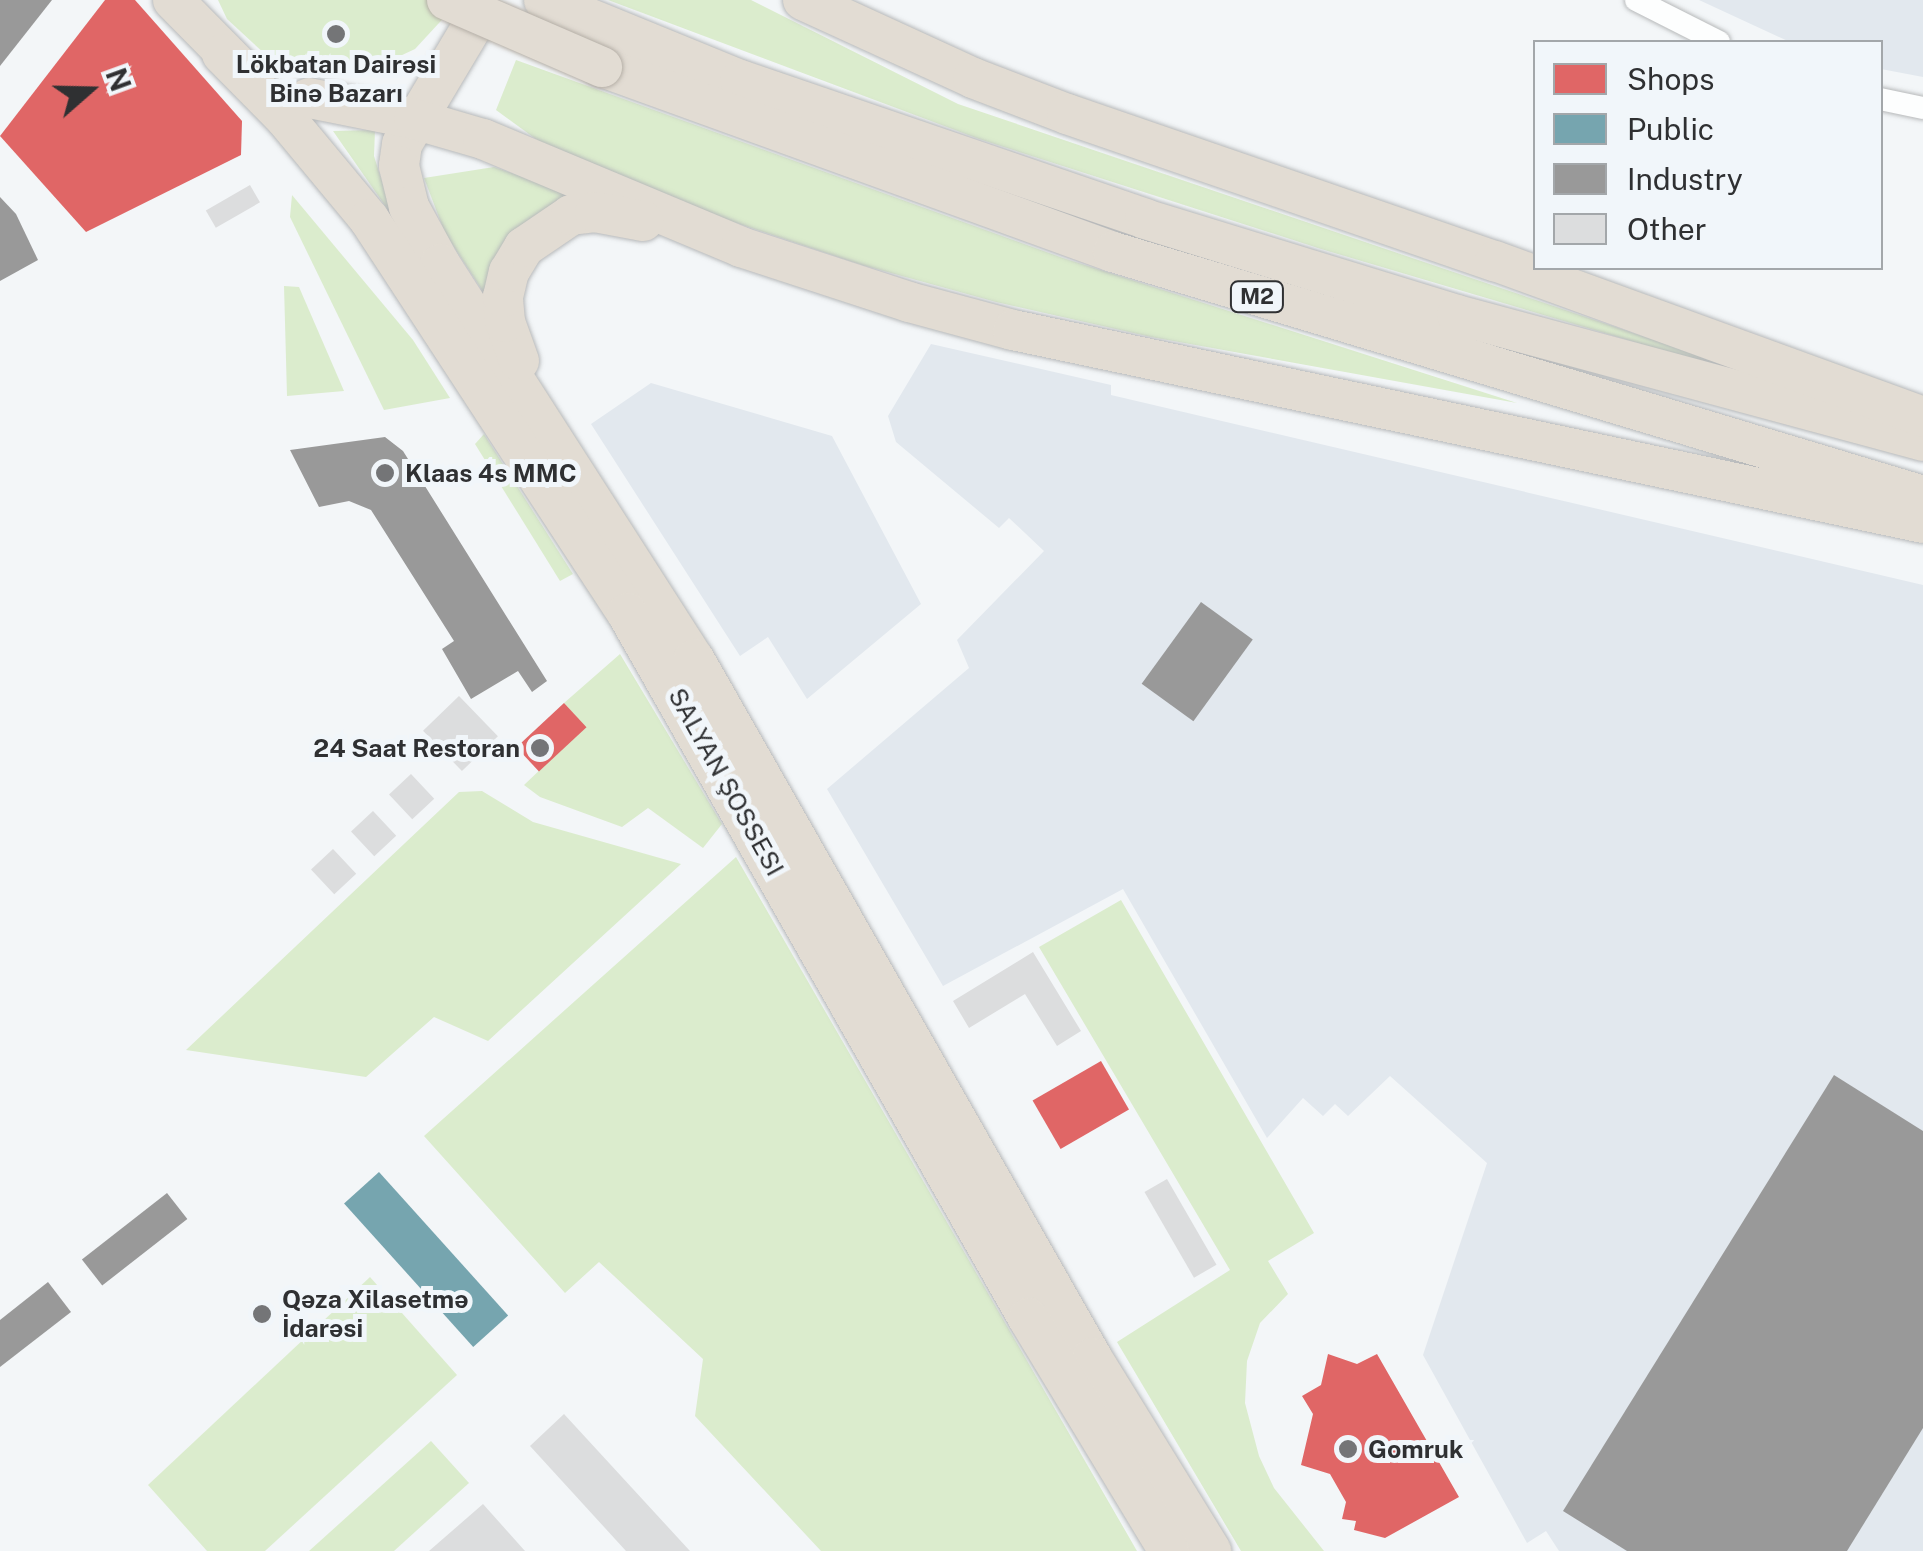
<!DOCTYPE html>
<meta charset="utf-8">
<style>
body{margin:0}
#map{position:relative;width:1923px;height:1551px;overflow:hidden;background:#f3f6f8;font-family:"Public Sans",sans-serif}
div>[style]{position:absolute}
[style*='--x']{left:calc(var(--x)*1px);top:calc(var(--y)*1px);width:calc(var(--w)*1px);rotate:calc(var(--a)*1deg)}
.built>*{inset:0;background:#e2e8ee}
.green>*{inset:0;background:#dbeccd}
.shops>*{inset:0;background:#e06666;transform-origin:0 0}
.public>*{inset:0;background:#76a5af;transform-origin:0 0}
.industry>*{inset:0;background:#999;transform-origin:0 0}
.building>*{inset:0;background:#dcddde;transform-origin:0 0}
.roads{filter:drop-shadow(0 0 2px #b7b9ba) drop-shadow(0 0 2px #b7b9ba)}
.street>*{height:22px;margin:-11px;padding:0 11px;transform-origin:11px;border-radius:11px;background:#fdfefe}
.highway>*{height:40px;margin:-20px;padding:0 20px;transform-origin:20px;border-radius:20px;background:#e2dcd3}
.bridges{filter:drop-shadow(0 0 2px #b5afa7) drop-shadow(0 0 2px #b5afa7)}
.highway-bridge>*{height:40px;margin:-20px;padding:0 20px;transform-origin:20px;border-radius:20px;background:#e2dcd3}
.dots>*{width:28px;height:28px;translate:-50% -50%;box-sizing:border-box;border:5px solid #f1f6fa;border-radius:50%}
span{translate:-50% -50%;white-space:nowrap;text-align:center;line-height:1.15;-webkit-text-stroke:10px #f1f6fa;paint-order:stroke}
.shield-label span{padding:2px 8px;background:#f1f6fa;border:2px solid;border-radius:8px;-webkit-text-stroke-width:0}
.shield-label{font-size:22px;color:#2f3032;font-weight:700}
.poi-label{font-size:25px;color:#2f3032;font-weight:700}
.left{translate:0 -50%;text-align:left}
.right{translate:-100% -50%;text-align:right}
.street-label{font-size:25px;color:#2f3032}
.legend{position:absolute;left:1533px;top:40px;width:350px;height:230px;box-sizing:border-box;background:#f1f6fa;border:2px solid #a3a7aa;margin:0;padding:12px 18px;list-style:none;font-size:30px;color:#2f3032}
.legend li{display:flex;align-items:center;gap:20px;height:50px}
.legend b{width:50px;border:2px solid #a3a7aa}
.north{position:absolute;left:40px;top:40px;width:100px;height:100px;-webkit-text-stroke:8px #f1f6fa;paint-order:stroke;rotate:70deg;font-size:28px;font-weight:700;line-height:40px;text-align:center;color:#2f3032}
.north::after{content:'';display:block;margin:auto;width:35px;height:45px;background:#2f3032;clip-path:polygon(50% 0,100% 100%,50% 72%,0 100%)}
</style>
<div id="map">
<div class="built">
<i style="clip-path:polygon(1699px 0,1923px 0,1923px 77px,1881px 69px,1880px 42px,1790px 42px)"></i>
<i style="clip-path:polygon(931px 344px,1111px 385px,1111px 395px,1923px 585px,1923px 1551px,1559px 1551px,1546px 1531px,1527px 1543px,1423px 1355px,1487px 1163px,1390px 1076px,1348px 1116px,1335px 1104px,1323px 1116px,1303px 1098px,1267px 1138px,1123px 889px,943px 986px,827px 789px,969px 668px,957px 640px,1044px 551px,1009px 518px,999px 528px,896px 442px,888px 416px)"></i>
<i style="clip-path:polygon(651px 383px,832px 436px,921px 604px,807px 699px,768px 637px,740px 656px,591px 424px)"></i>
</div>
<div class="green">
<i style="clip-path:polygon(218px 0,455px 0,451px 10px,415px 49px,368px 71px,315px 73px,266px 55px,227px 19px)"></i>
<i style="clip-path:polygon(608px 0,751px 0,958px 104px,1837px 402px,1321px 249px,979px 139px)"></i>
<i style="clip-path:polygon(516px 60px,1063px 258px,1517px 403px,1151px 337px,996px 302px,862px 265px,695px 209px,555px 153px,496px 110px)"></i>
<i style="clip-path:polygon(375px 130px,374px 156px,393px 217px,333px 131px)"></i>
<i style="clip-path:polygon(494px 167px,579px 196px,491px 304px,445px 233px,424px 178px)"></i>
<i style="clip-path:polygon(292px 195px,413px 340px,450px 398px,384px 410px,290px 217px)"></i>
<i style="clip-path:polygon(284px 286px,299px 287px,344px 391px,287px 396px)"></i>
<i style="clip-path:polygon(484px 434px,573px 574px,560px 581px,475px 444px)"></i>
<i style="clip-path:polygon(620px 654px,722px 824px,703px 848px,648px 808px,622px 827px,540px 797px,524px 785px,585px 727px,564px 703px)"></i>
<i style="clip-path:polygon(482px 791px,533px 822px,681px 864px,488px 1041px,434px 1017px,366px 1077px,186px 1050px,459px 792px)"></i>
<i style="clip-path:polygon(736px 857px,1137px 1551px,821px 1551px,695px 1416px,703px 1359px,599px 1262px,565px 1293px,424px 1136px)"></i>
<i style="clip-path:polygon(1121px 900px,1314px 1233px,1268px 1261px,1288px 1294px,1260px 1323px,1247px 1361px,1245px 1403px,1259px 1456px,1274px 1488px,1324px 1551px,1241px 1551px,1117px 1342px,1230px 1270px,1039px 947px)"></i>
<i style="clip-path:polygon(370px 1277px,457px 1375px,265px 1551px,207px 1551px,148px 1485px)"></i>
<i style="clip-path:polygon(431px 1441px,469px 1483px,394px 1551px,309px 1551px)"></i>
</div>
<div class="shops">
<i style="clip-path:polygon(105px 0,135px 0,242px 121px,241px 155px,86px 232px,0 136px)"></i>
<i style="left:564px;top:703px;width:33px;height:65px;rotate:47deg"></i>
<i style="left:1101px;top:1061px;width:56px;height:79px;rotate:60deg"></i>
<i style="clip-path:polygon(1328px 1354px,1357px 1364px,1377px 1354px,1459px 1497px,1385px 1538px,1354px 1530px,1356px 1521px,1342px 1519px,1346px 1502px,1330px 1474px,1301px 1465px,1313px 1414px,1302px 1396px,1321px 1385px)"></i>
</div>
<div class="public">
<i style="left:379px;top:1172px;width:193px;height:47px;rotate:48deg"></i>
</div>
<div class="industry">
<i style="clip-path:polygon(0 0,52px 0,0 66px)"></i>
<i style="clip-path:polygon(0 197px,16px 214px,38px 260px,0 281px)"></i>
<i style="clip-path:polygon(385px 437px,403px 451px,547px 681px,532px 692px,518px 671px,471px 699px,442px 649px,454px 641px,371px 510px,349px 501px,319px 507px,290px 450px)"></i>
<i style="left:1201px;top:602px;width:64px;height:101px;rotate:36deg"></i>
<i style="clip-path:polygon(1834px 1075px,1923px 1131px,1923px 1428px,1847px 1551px,1627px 1551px,1563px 1511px)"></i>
<i style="left:167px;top:1193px;width:33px;height:108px;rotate:52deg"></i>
<i style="clip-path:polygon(48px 1282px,71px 1312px,0 1367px,0 1320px)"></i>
</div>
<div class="building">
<i style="left:250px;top:185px;width:20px;height:51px;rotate:60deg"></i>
<i style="left:459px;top:696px;width:56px;height:50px;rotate:46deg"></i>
<i style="left:411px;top:774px;width:34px;height:30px;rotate:47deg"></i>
<i style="left:373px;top:811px;width:34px;height:30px;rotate:47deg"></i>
<i style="left:333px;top:849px;width:34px;height:30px;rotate:47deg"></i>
<i style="clip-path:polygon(1033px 952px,1081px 1031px,1057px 1046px,1025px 994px,969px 1028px,953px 1001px)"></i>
<i style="left:1167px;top:1179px;width:99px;height:26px;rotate:60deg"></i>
<i style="clip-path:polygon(564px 1414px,690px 1551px,626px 1551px,530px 1446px)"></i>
<i style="clip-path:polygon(483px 1504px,525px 1551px,429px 1551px)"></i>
</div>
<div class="roads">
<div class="street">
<i style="--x:1636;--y:0;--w:93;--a:26.8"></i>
<i style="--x:1880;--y:99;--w:44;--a:11.8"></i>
</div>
<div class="highway">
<i style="--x:173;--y:0;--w:101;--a:45.4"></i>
<i style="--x:544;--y:0;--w:212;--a:22.2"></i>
<i style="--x:740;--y:80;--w:428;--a:18.9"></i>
<i style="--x:1145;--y:219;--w:326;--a:17.1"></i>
<i style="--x:1457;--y:315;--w:483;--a:15.1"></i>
<i style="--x:803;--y:0;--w:187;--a:24.6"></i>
<i style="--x:973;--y:78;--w:101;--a:21"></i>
<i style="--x:1067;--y:114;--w:453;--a:19"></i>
<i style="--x:1495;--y:261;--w:456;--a:20"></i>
<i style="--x:476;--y:20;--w:144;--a:120.8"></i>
<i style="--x:402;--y:144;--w:22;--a:98"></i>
<i style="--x:399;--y:166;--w:42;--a:76.3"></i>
<i style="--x:409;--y:207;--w:65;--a:61.5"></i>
<i style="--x:440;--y:264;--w:470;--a:57.3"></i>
<i style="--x:694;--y:659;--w:804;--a:60.34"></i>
<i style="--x:1092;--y:1358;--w:227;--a:58.3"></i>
<i style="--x:222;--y:54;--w:91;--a:45.4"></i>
<i style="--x:286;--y:119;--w:130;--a:50.3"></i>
<i style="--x:369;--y:219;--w:471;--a:56.8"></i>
<i style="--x:627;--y:613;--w:811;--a:60.37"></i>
<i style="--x:1028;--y:1318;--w:272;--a:58.8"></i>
<i style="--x:602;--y:67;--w:543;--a:19.9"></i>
<i style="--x:1113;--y:252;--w:846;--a:16.76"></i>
<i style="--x:309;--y:98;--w:107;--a:11.3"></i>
<i style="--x:414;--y:119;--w:72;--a:16.2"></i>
<i style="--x:483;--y:139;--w:280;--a:22.7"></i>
<i style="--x:741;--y:247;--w:177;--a:18.1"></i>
<i style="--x:909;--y:302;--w:108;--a:15.1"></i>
<i style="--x:1013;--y:330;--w:930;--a:11.97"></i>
<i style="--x:519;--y:361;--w:41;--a:-109.7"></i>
<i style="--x:505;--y:322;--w:25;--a:-95"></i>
<i style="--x:503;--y:297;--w:26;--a:-77"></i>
<i style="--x:509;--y:272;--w:29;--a:-59"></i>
<i style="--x:524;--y:247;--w:57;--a:-34.2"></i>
<i style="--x:571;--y:215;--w:24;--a:-7"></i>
<i style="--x:595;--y:212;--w:49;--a:10.6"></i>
</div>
</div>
<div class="bridges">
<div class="highway-bridge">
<i style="--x:447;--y:0;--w:169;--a:23.4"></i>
</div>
</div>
<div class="dots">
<i style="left:336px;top:34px;background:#747577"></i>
<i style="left:385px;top:473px;background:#747577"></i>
<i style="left:540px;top:748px;background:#747577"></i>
<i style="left:262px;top:1314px;background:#747577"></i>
<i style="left:1348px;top:1449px;background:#747577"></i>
</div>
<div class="shield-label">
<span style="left:1257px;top:297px">M2</span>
</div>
<div class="poi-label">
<span style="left:336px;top:79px">Lökbatan Dairəsi<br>Binə Bazarı</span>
<span class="left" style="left:405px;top:473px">Klaas 4s MMC</span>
<span class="right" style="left:520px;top:748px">24 Saat Restoran</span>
<span class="left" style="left:282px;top:1314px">Qəza Xilasetmə<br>İdarəsi</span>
<span class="left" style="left:1368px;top:1449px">Gomruk</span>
</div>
<div class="street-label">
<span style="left:726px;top:782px;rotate:61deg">SALYAN ŞOSSESI</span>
</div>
<ul class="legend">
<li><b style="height:28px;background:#e06666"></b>Shops</li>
<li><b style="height:28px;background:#76a5af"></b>Public</li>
<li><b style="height:28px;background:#999"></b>Industry</li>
<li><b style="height:28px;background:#dcddde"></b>Other</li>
</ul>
<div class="north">N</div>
</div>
